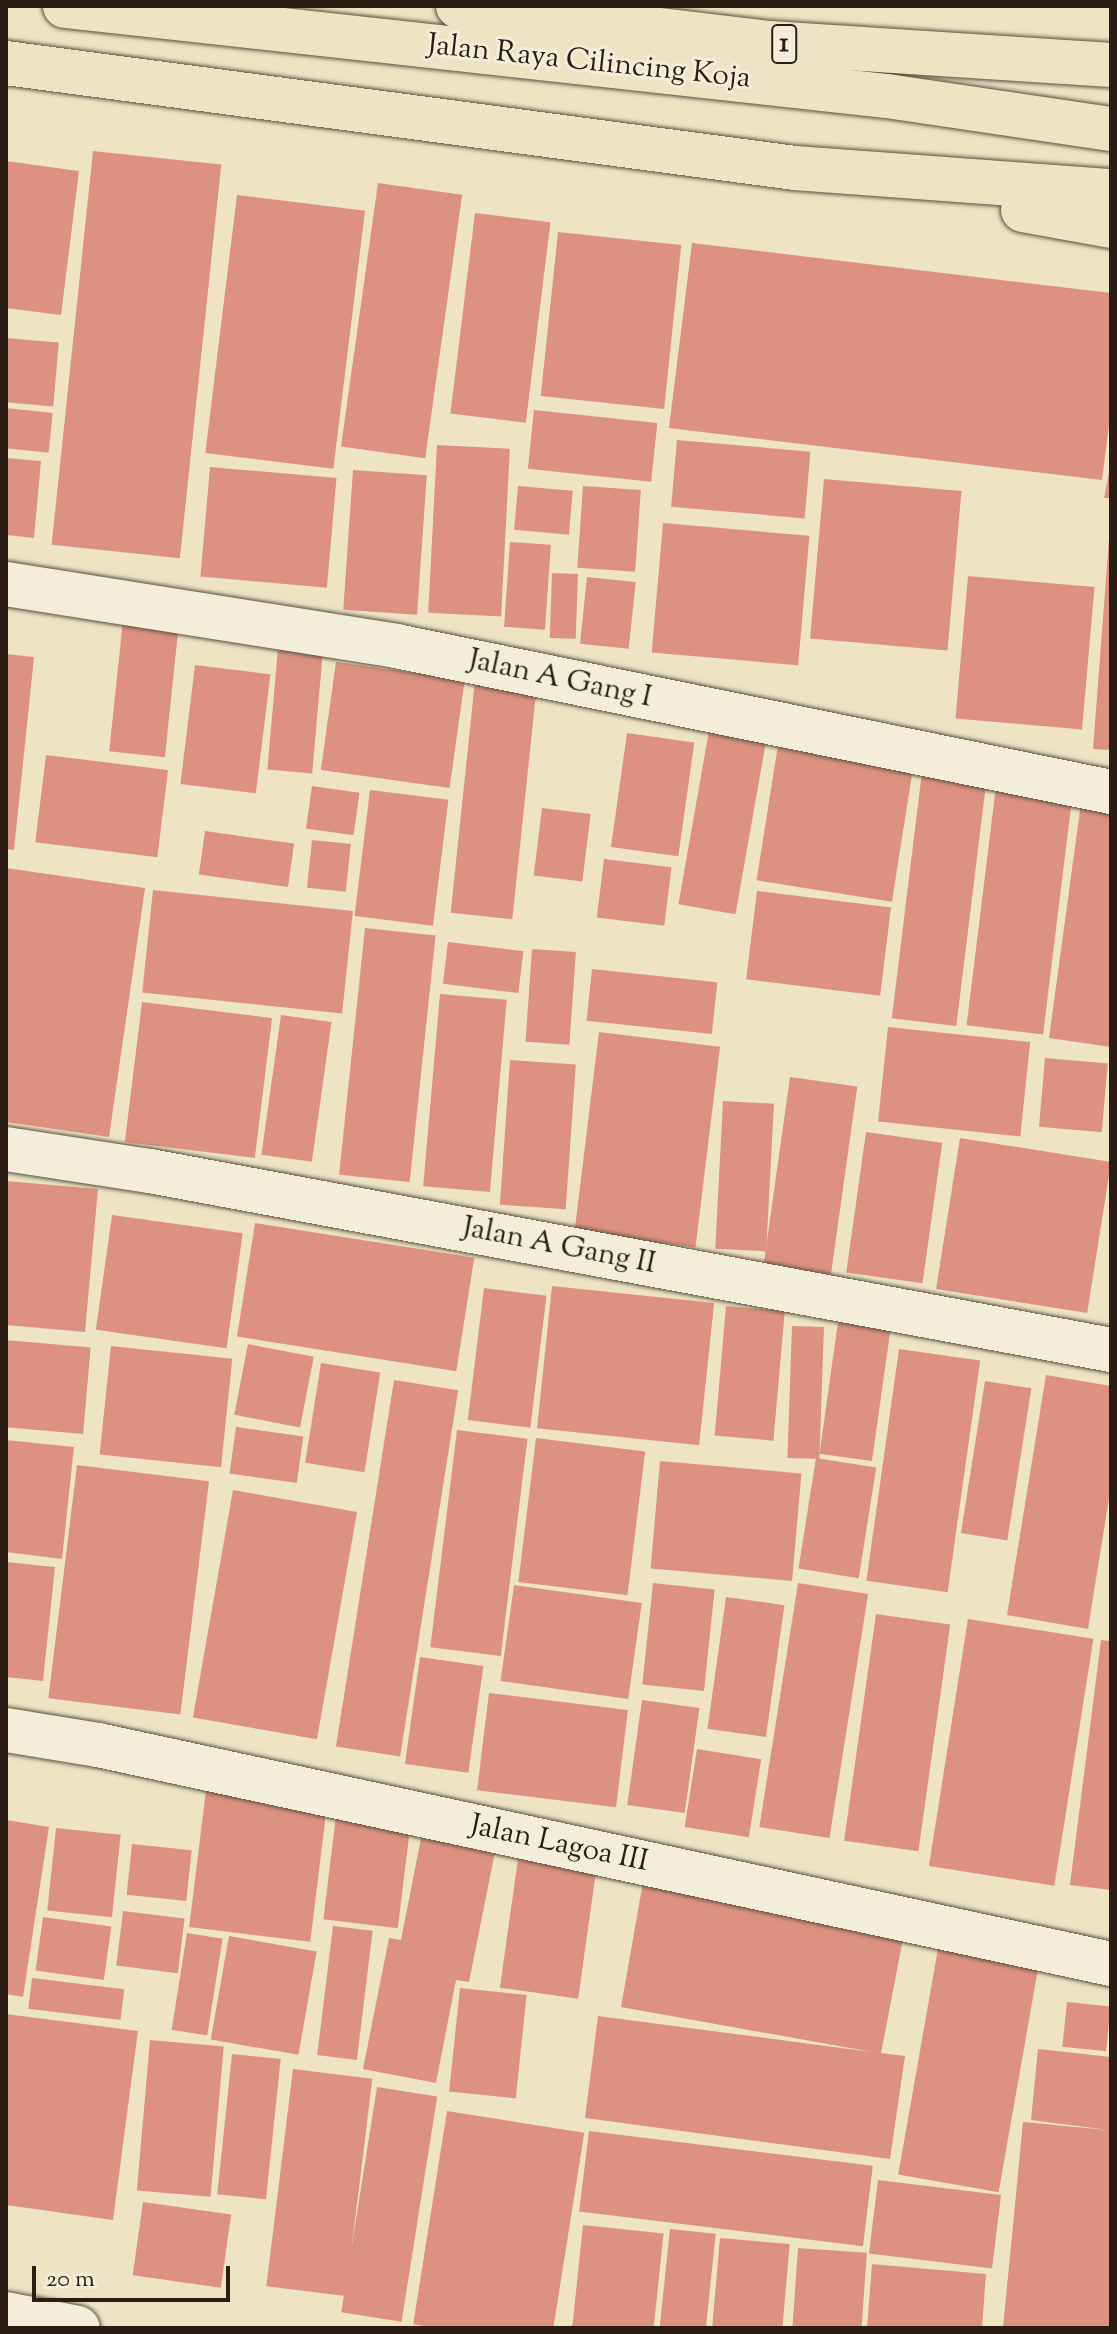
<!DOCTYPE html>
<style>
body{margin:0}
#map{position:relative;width:1117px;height:2334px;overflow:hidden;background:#eee4c4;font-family:"Sorts Mill Goudy",serif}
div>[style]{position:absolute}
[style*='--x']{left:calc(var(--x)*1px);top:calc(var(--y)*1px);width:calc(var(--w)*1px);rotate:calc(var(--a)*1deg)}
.building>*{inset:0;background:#dd9281;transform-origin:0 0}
.roads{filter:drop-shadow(0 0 2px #5c4f40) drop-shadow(0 0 2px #5c4f40)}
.minor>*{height:44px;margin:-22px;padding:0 22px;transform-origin:22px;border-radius:22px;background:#f4edd9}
.highway>*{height:44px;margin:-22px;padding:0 22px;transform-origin:22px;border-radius:22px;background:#eee4c4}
span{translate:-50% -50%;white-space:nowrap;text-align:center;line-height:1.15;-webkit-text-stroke:6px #f4edd9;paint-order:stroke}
.shield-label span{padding:2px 6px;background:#f4edd9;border:2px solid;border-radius:6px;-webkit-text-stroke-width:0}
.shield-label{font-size:28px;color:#2b1d14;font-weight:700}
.street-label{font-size:30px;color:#2b1d14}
.frame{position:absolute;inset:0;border:8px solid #2b1d14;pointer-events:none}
.scale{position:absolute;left:32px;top:2266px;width:198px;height:36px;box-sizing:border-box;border:4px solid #2b1d14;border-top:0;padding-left:10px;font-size:24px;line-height:28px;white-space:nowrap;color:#2b1d14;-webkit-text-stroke:6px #f4edd9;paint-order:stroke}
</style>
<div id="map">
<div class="building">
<i style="left:93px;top:151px;width:129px;height:396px;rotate:6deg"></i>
<i style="clip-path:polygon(6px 161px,79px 171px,61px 315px,6px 308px)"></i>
<i style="left:378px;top:183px;width:85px;height:266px;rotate:8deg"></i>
<i style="left:237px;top:195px;width:129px;height:260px;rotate:7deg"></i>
<i style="left:475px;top:213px;width:76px;height:202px;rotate:7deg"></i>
<i style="left:558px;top:232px;width:124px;height:165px;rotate:6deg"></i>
<i style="clip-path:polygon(692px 243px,1111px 293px,1111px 410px,1102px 480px,669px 428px)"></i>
<i style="left:6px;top:338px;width:53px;height:64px;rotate:5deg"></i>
<i style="left:6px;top:408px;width:47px;height:40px;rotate:6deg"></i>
<i style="left:534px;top:410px;width:124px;height:59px;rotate:6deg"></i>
<i style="left:677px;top:440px;width:134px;height:67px;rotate:5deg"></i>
<i style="left:437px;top:445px;width:73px;height:168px;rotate:3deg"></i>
<i style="clip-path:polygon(6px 458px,41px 461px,34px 538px,6px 535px)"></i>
<i style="clip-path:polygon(1111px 462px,1111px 498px,1104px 498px)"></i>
<i style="left:210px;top:467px;width:127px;height:110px;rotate:5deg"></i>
<i style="left:353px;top:470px;width:74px;height:140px;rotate:4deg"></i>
<i style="left:824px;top:479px;width:138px;height:160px;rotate:5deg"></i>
<i style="left:518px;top:486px;width:55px;height:44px;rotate:5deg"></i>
<i style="left:583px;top:486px;width:58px;height:82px;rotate:4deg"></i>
<i style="left:663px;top:523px;width:147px;height:130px;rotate:5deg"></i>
<i style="clip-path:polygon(1109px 539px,1111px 539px,1111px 750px,1093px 749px)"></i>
<i style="left:510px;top:542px;width:41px;height:85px;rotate:4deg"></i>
<i style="left:552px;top:573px;width:26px;height:65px;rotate:2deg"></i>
<i style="left:968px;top:576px;width:127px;height:143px;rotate:5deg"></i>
<i style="left:587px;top:577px;width:49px;height:67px;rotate:6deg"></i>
<i style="left:123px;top:620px;width:56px;height:132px;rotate:6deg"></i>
<i style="left:278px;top:648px;width:45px;height:122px;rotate:5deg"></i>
<i style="clip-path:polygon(6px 654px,34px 657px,14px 850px,6px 849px)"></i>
<i style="left:336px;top:662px;width:130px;height:109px;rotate:8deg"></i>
<i style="left:195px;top:665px;width:76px;height:120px;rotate:7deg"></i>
<i style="left:475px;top:681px;width:62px;height:233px;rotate:6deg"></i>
<i style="left:710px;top:725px;width:58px;height:182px;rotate:10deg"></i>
<i style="left:627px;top:733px;width:68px;height:115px;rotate:8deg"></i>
<i style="left:778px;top:745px;width:137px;height:137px;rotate:9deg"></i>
<i style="left:46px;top:755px;width:123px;height:88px;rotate:7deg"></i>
<i style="left:922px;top:772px;width:65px;height:248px;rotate:7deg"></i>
<i style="left:312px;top:786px;width:48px;height:43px;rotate:8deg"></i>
<i style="left:996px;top:786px;width:77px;height:241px;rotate:7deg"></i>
<i style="left:370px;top:790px;width:79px;height:127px;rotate:7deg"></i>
<i style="clip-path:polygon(1081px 803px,1111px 807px,1111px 1047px,1049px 1038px)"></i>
<i style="left:542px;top:808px;width:49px;height:68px;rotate:7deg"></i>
<i style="left:205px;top:831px;width:90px;height:44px;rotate:8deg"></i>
<i style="left:312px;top:840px;width:39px;height:48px;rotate:6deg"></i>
<i style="left:604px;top:859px;width:68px;height:59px;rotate:7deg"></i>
<i style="clip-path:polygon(6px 868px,145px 888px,109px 1137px,6px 1122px)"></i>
<i style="left:153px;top:890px;width:201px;height:103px;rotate:6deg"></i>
<i style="left:757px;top:891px;width:135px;height:89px;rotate:7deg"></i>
<i style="left:365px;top:928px;width:71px;height:248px;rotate:6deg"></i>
<i style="left:448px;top:942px;width:76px;height:42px;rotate:7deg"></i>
<i style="left:532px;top:949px;width:44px;height:93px;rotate:4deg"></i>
<i style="left:592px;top:969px;width:126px;height:52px;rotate:6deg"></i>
<i style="left:440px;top:994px;width:67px;height:193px;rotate:5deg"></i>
<i style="left:142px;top:1002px;width:131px;height:141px;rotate:7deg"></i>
<i style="left:281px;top:1015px;width:51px;height:141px;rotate:8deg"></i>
<i style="left:888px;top:1027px;width:143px;height:95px;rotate:6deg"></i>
<i style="left:599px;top:1032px;width:122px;height:202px;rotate:7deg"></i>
<i style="left:1045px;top:1058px;width:63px;height:69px;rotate:5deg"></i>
<i style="left:510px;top:1060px;width:66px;height:145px;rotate:4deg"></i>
<i style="left:790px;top:1077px;width:68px;height:190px;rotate:8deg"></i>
<i style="left:723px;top:1101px;width:51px;height:148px;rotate:3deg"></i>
<i style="left:866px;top:1132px;width:77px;height:142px;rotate:8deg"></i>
<i style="left:960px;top:1138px;width:153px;height:153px;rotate:9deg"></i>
<i style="clip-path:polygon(6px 1181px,98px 1189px,85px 1332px,6px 1325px)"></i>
<i style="left:112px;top:1215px;width:132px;height:116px;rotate:8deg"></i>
<i style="left:255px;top:1223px;width:222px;height:115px;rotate:9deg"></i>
<i style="left:552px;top:1286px;width:163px;height:143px;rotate:6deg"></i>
<i style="left:484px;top:1288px;width:63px;height:133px;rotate:7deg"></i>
<i style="left:726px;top:1306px;width:59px;height:130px;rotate:5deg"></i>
<i style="left:838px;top:1322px;width:53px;height:133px;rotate:8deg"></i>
<i style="left:792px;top:1326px;width:32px;height:132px;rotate:2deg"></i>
<i style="left:6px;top:1340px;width:85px;height:87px;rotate:5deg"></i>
<i style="left:248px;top:1344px;width:67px;height:72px;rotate:11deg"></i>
<i style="left:111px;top:1346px;width:122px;height:109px;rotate:6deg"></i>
<i style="left:899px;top:1349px;width:82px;height:234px;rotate:8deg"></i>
<i style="left:321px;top:1363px;width:60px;height:101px;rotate:9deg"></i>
<i style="clip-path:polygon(1046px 1375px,1111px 1386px,1111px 1486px,1088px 1629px,1007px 1615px)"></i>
<i style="left:394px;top:1380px;width:65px;height:371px;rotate:9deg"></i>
<i style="left:985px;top:1381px;width:47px;height:154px;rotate:9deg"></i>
<i style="left:236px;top:1427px;width:68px;height:47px;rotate:8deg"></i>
<i style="left:457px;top:1430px;width:71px;height:219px;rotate:7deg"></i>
<i style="left:536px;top:1438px;width:110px;height:145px;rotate:7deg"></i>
<i style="clip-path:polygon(6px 1440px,74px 1447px,62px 1559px,6px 1552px)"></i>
<i style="left:816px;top:1458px;width:61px;height:112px;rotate:9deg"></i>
<i style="left:660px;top:1461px;width:142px;height:108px;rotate:5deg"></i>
<i style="left:77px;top:1465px;width:133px;height:235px;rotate:7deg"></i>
<i style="left:233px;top:1490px;width:126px;height:231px;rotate:10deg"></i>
<i style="clip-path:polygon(6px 1562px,55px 1567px,43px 1681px,6px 1677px)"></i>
<i style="left:653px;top:1583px;width:62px;height:102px;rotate:6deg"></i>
<i style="left:798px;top:1583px;width:71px;height:247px;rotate:9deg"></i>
<i style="left:514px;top:1585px;width:129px;height:97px;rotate:8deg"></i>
<i style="left:726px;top:1597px;width:59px;height:133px;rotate:8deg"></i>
<i style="left:876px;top:1614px;width:75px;height:229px;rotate:8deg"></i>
<i style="left:968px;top:1619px;width:127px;height:250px;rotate:9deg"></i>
<i style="clip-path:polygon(1101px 1640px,1111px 1641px,1111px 1890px,1070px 1885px)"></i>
<i style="left:420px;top:1657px;width:64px;height:108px;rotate:8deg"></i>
<i style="left:489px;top:1693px;width:140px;height:98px;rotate:7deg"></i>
<i style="left:642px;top:1700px;width:58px;height:106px;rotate:8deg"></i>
<i style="left:697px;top:1749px;width:65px;height:79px;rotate:9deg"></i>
<i style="left:206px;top:1790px;width:122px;height:138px;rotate:7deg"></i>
<i style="left:337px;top:1808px;width:75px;height:112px;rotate:7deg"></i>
<i style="clip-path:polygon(6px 1820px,49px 1827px,23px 1997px,6px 1994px)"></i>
<i style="left:56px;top:1828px;width:65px;height:83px;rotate:6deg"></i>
<i style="clip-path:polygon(423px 1828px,497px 1842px,469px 1982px,456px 1980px,436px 2083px,363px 2069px,389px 1938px,401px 1940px)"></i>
<i style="left:132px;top:1844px;width:60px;height:51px;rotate:6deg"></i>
<i style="left:518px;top:1859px;width:79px;height:130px;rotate:8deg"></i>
<i style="clip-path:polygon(643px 1882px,904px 1934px,881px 2053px,905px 2056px,890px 2159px,585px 2118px,598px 2016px,872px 2052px,621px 2007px)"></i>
<i style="left:123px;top:1911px;width:62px;height:55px;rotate:7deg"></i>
<i style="left:43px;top:1917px;width:69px;height:54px;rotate:8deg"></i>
<i style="left:333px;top:1926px;width:40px;height:130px;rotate:7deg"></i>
<i style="left:187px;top:1933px;width:36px;height:98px;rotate:9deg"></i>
<i style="left:229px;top:1936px;width:89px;height:105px;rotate:10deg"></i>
<i style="left:939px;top:1943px;width:102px;height:235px;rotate:10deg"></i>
<i style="left:32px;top:1978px;width:93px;height:31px;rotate:7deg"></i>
<i style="left:460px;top:1988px;width:67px;height:104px;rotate:6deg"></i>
<i style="left:1067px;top:2002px;width:44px;height:45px;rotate:6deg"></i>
<i style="clip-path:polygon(6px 2014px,138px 2031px,113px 2220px,6px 2205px)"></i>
<i style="left:150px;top:2040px;width:74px;height:151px;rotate:5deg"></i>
<i style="clip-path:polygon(1038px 2049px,1111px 2057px,1111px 2328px,1003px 2328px,1023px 2122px,1108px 2130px,1031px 2120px)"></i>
<i style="left:232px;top:2054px;width:49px;height:141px;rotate:6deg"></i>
<i style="left:293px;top:2069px;width:80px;height:219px;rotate:7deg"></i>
<i style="left:377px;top:2087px;width:61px;height:228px;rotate:9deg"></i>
<i style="left:447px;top:2111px;width:139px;height:216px;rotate:9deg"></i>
<i style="left:589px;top:2131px;width:286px;height:81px;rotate:7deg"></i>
<i style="left:878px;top:2180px;width:124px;height:74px;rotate:7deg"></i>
<i style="left:143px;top:2202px;width:89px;height:74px;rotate:8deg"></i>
<i style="left:583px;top:2225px;width:81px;height:104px;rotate:6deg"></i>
<i style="left:670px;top:2229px;width:46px;height:100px;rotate:6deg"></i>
<i style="left:720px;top:2238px;width:70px;height:90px;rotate:5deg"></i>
<i style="left:798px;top:2248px;width:69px;height:80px;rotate:4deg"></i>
<i style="clip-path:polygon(872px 2264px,986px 2274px,982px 2328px,867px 2328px)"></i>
</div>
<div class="roads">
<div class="minor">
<i style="--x:6;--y:584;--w:395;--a:9"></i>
<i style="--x:396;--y:646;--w:730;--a:11.54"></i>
<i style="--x:6;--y:1149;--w:146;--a:8.7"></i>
<i style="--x:150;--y:1171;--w:978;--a:10.55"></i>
<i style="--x:6;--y:1730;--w:93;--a:9.3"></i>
<i style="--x:98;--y:1745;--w:1036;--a:12.2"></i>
<i style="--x:6;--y:2314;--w:73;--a:11"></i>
</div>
<div class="highway">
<i style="--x:65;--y:6;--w:827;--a:6.25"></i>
<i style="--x:887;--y:96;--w:226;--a:8.4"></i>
<i style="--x:458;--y:6;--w:314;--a:6.8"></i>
<i style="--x:770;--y:43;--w:342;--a:3.7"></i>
<i style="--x:6;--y:63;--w:796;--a:7.58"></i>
<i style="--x:795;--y:168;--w:317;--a:4.2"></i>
<i style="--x:1023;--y:210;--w:89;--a:10.3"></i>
</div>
</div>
<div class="shield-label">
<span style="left:784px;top:44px">1</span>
</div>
<div class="street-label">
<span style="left:589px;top:63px;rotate:6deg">Jalan Raya Cilincing Koja</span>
<span style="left:560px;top:680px;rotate:12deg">Jalan A Gang I</span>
<span style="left:559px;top:1247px;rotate:11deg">Jalan A Gang II</span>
<span style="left:559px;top:1845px;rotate:12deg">Jalan Lagoa III</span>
</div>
<div class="frame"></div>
<div class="scale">20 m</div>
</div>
